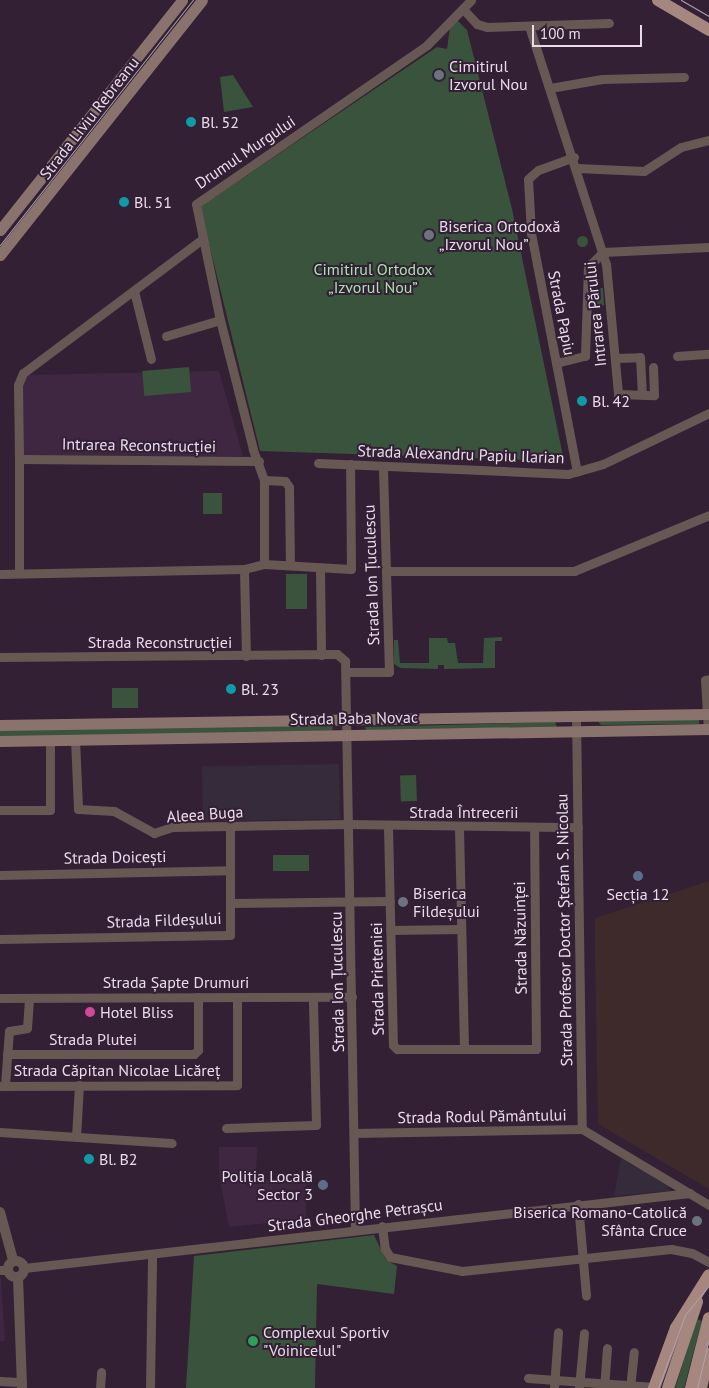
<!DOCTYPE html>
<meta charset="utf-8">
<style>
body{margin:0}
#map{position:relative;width:709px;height:1388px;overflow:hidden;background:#332035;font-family:"PT Sans",sans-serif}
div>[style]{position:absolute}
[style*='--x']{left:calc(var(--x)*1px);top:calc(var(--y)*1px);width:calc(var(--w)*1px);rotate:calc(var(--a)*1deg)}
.commercial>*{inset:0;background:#352b3b;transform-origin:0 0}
.built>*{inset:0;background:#3f2742}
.medical>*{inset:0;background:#3e2a2a}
.green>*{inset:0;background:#39533c;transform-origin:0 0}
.round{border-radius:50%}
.minor>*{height:9px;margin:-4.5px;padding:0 4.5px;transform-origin:4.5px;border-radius:4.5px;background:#675854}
.tertiary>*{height:10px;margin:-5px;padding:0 5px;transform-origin:5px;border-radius:5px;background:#675854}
.tertiary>.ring{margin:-5px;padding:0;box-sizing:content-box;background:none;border:10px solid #675854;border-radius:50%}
.secondary>*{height:11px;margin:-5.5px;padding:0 5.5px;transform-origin:5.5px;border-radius:5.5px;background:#8b736d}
.primary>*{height:12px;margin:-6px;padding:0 6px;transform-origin:6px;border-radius:6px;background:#a6877f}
.tram>*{height:1px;margin:-0.5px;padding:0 0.5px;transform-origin:0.5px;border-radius:0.5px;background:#afa0b0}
.dots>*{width:14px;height:14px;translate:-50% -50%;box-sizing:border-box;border:2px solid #332035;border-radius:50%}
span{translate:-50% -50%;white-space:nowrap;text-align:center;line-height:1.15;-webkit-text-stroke:4px #332035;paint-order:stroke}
.poi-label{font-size:16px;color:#e9dcea}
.left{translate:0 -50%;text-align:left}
.right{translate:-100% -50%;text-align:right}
.street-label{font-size:16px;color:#e9dcea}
.park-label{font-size:16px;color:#a6e4ac}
.scale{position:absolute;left:532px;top:25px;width:110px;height:22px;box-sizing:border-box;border:2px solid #e9dcea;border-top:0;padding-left:6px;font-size:15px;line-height:18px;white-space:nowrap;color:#e9dcea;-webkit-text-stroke:4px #332035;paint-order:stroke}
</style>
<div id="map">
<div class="commercial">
<i style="left:339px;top:764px;width:55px;height:137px;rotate:89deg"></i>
<i style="clip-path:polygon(621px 1158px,670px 1187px,669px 1191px,614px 1196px)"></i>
</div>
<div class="built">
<i style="clip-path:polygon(219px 371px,243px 456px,21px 457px,22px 375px)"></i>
<i style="clip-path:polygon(219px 1147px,257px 1147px,256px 1180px,306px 1182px,306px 1219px,229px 1227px,219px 1175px)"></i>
<i style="clip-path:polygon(0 1278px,1px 1278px,5px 1341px,0 1341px)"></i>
</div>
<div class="medical">
<i style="clip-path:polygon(709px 881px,709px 1189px,598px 1124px,595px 956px,595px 918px)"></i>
</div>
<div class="green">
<i style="clip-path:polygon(457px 20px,467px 30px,512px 209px,564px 461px,260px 451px,200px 207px,437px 47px,447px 49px,450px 27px)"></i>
<i style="clip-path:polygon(233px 75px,253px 107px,224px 112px,220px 77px)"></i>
<i class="round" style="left:576.5px;top:235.5px;width:11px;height:11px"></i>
<i style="clip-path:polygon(603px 288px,604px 305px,596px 307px,594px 289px)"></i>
<i style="left:189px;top:367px;width:25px;height:47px;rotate:85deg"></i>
<i style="left:203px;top:493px;width:19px;height:21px"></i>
<i style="left:286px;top:574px;width:21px;height:35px"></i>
<i style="clip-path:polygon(502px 637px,502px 641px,495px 641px,495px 668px,444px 669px,444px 665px,438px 665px,438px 669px,400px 668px,394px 664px,394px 640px,398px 640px,400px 663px,429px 663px,429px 638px,447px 638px,448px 643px,455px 643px,458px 663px,483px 663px,484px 638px)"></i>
<i style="left:138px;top:688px;width:20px;height:26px;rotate:90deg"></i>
<i style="clip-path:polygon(597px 720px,699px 720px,699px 724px,601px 725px)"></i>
<i style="clip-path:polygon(555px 722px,557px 727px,366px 730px,365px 727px)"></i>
<i style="clip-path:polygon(333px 725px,332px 731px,0 737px,0 729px)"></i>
<i style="left:416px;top:775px;width:26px;height:16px;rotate:88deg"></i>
<i style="left:309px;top:855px;width:16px;height:36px;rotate:90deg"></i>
<i style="clip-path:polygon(374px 1235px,386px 1260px,397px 1266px,394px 1294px,317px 1284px,315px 1388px,186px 1388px,194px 1256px)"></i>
<i style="clip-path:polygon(697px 1319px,702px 1321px,684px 1388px,675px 1388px)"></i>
</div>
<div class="minor">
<i style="--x:463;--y:9;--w:21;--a:47"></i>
<i style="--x:477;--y:24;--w:10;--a:17"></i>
<i style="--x:487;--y:27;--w:122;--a:-1.9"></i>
<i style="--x:529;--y:26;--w:250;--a:72.1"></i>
<i style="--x:606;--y:264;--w:131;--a:84.7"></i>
<i style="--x:618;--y:394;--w:36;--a:2"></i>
<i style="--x:654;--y:395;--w:28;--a:-92"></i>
<i style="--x:550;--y:88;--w:53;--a:-9.8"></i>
<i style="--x:602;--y:79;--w:82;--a:-1.4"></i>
<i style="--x:574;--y:157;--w:38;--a:160"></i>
<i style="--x:538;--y:170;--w:13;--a:138"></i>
<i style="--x:528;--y:179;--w:54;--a:86.8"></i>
<i style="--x:531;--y:233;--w:243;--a:79.1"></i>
<i style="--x:577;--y:168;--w:67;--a:2.6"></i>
<i style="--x:644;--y:171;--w:44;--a:-33"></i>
<i style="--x:681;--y:147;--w:29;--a:-14"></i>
<i style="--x:201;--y:240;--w:222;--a:143.2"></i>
<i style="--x:23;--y:373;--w:13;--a:113"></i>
<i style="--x:18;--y:385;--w:74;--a:89.2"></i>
<i style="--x:19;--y:459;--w:240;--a:0.5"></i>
<i style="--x:134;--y:291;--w:70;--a:76"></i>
<i style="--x:166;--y:336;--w:56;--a:-16.5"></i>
<i style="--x:677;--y:356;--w:32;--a:-4"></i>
<i style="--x:616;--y:358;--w:24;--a:-2"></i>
<i style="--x:640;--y:357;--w:37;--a:87"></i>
<i style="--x:556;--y:363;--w:30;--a:-14"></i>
<i style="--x:585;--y:356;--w:89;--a:-88.1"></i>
<i style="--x:588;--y:267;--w:21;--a:-45"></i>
<i style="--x:603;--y:252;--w:106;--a:-2.7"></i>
<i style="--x:19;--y:459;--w:114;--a:90"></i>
<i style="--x:318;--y:463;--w:250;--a:2.5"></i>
<i style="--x:568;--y:474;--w:36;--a:-16"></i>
<i style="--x:603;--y:464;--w:118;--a:-25.7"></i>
<i style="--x:264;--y:480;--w:21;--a:3"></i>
<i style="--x:285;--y:481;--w:7;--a:56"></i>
<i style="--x:289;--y:487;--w:78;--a:89.3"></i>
<i style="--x:264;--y:564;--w:84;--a:-90"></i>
<i style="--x:264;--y:480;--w:33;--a:-110"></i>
<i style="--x:253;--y:449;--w:133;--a:-104.3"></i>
<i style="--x:220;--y:320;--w:118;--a:-101.7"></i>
<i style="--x:196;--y:204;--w:280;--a:-34.5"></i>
<i style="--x:427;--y:45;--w:63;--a:-45.6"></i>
<i style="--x:244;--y:569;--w:87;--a:88.7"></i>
<i style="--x:320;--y:569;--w:86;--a:89.3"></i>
<i style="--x:387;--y:571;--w:187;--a:0"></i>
<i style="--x:574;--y:571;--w:146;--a:-22.5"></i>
<i style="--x:0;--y:574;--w:244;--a:-1.2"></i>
<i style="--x:244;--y:569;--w:21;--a:-14"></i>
<i style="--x:264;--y:564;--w:87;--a:3.3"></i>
<i style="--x:351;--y:569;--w:105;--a:-90.5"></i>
<i style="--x:0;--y:657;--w:337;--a:-0.5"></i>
<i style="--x:337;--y:654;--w:11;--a:41"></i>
<i style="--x:345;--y:661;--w:569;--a:88.99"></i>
<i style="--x:347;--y:672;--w:42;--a:0"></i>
<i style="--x:389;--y:672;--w:206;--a:-91.7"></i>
<i style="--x:576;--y:716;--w:413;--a:89.2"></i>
<i style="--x:708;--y:729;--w:49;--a:-93.5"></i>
<i style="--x:705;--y:680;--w:4;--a:-14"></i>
<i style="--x:75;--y:739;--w:70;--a:87.5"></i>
<i style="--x:78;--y:809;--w:36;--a:3"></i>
<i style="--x:114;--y:811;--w:46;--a:28.8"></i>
<i style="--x:154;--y:833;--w:20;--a:-18"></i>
<i style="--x:173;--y:827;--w:176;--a:-1"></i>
<i style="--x:349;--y:824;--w:229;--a:0.8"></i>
<i style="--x:0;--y:810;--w:50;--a:0"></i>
<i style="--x:50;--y:810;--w:70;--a:-90"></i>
<i style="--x:388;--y:827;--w:218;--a:88.7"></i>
<i style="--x:393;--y:1045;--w:6;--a:45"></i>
<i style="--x:397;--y:1049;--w:139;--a:0"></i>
<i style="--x:536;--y:1049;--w:222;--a:-90.5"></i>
<i style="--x:459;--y:828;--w:221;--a:88.7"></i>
<i style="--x:0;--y:875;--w:230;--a:-1.2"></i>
<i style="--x:230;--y:903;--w:160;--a:-0.7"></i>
<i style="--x:390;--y:930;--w:71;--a:-0.8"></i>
<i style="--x:0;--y:939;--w:230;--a:-1"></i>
<i style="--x:230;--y:935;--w:109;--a:-90"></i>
<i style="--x:0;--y:998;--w:352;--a:-0.2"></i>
<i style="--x:7;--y:1054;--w:187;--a:0"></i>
<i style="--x:194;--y:1054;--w:6;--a:-45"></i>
<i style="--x:198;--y:1050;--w:53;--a:-90"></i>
<i style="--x:5;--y:1085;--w:54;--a:-85.8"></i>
<i style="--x:9;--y:1031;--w:18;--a:-9"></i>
<i style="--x:27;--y:1028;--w:30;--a:-86"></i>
<i style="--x:0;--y:1086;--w:237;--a:-0.2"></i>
<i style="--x:237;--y:1085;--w:88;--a:-90"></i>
<i style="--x:226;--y:1128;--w:90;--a:-1.9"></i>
<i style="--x:316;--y:1125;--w:127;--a:-91.4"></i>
<i style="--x:0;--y:1132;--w:172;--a:3.7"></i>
<i style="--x:354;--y:1133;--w:228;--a:-1"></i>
<i style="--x:582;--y:1129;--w:148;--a:30.9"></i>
<i style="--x:76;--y:1137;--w:52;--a:-86.7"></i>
<i style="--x:578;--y:1204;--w:92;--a:85"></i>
<i style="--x:382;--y:1226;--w:23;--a:83"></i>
<i style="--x:385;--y:1249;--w:9;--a:58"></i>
<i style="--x:390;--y:1257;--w:73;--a:11"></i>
<i style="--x:462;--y:1271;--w:210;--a:-6"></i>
<i style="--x:671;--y:1249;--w:21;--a:11"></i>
<i style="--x:692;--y:1253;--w:19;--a:28"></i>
<i style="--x:24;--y:1268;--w:670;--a:-6.43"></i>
<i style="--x:0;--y:1270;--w:7;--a:0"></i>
<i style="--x:528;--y:1378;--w:126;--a:4.1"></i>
<i style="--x:0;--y:1381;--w:22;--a:3"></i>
<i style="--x:100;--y:1388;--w:16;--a:-86"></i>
<i style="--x:150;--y:1388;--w:134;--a:-89.1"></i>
<i style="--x:554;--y:1388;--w:56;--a:-85.9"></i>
<i style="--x:579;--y:1388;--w:55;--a:-84.8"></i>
<i style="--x:604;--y:1388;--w:40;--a:-85.7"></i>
<i style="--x:630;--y:1388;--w:36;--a:-84"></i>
</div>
<div class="tertiary">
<i style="--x:0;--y:1212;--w:50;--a:74.8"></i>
<i class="ring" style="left:8px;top:1261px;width:6px;height:6px"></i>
<i style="--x:18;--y:1277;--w:111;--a:87.9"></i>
</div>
<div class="secondary">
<i style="--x:0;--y:230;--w:293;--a:-51.6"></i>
<i style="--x:0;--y:255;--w:325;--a:-51.6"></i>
<i style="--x:0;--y:725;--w:709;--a:-0.89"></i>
<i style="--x:0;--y:741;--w:709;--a:-0.97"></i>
</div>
<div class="primary">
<i style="--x:658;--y:0;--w:59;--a:30.5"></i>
<i style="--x:654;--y:1388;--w:64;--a:-69.9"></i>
<i style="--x:676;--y:1328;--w:62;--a:-58.1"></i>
<i style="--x:668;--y:1388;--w:91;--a:-71.4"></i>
<i style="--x:691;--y:1388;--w:72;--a:-75.6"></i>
<i style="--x:701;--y:1388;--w:35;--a:-77"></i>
</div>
<div class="tram">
<i style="--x:681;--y:0;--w:32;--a:30"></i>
<i style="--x:0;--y:245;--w:312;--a:-51.8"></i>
<i style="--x:658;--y:1388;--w:78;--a:-69.7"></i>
<i style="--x:685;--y:1315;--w:38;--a:-51"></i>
<i style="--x:697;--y:1388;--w:50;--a:-76.2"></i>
</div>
<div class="dots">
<i style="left:439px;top:75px;background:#6b7280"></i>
<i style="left:191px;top:122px;background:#0f9aa8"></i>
<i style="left:124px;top:202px;background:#0f9aa8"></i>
<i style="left:429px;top:235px;background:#6b7280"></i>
<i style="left:582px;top:401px;background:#0f9aa8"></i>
<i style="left:231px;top:689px;background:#0f9aa8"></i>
<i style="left:638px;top:876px;background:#5c6f8a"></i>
<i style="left:403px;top:902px;background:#6b7280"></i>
<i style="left:90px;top:1012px;background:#d1479c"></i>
<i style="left:89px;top:1159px;background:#0f9aa8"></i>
<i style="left:323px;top:1185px;background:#5c6f8a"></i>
<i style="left:697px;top:1221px;background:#6b7280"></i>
<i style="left:253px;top:1341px;background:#2e9e5b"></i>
</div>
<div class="poi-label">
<span class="left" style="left:449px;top:75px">Cimitirul<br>Izvorul Nou</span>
<span class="left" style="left:201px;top:122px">Bl. 52</span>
<span class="left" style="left:134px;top:202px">Bl. 51</span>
<span class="left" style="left:439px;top:235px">Biserica Ortodoxă<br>„Izvorul Nou”</span>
<span class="left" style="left:592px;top:401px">Bl. 42</span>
<span class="left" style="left:241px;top:689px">Bl. 23</span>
<span class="left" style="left:413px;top:902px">Biserica<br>Fildeșului</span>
<span style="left:638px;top:894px">Secția 12</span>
<span class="left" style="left:100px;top:1012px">Hotel Bliss</span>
<span class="left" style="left:99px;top:1159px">Bl. B2</span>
<span class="right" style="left:313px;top:1185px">Poliția Locală<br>Sector 3</span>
<span class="right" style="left:687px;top:1221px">Biserica Romano-Catolică<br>Sfânta Cruce</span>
<span class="left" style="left:263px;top:1341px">Complexul Sportiv<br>"Voinicelul"</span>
</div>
<div class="street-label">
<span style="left:89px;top:118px;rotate:-52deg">Strada Liviu Rebreanu</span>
<span style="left:245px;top:152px;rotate:-34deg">Drumul Murgului</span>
<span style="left:562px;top:313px;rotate:79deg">Strada Papiu</span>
<span style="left:595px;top:314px;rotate:-96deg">Intrarea Părului</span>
<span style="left:139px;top:445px;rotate:1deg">Intrarea Reconstrucției</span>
<span style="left:461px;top:454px;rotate:2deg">Strada Alexandru Papiu Ilarian</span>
<span style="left:371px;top:575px;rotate:-92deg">Strada Ion Țuculescu</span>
<span style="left:160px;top:642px">Strada Reconstrucției</span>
<span style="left:354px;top:718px;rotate:-1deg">Strada Baba Novac</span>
<span style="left:464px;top:812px">Strada Întrecerii</span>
<span style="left:205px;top:814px;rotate:-4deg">Aleea Buga</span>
<span style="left:115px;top:857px;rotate:-1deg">Strada Doicești</span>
<span style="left:164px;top:920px;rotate:-2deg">Strada Fildeșului</span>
<span style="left:564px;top:930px;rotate:-91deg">Strada Profesor Doctor Ștefan S. Nicolau</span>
<span style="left:520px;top:938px;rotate:-91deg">Strada Năzuinței</span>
<span style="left:377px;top:979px;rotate:-91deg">Strada Prieteniei</span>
<span style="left:176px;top:982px">Strada Șapte Drumuri</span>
<span style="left:337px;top:982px;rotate:-91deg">Strada Ion Țuculescu</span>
<span style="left:93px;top:1039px">Strada Plutei</span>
<span style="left:117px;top:1070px">Strada Căpitan Nicolae Licăreț</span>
<span style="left:482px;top:1116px;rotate:-1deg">Strada Rodul Pământului</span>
<span style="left:355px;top:1215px;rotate:-7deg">Strada Gheorghe Petrașcu</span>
</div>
<div class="park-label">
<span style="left:373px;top:278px">Cimitirul Ortodox<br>„Izvorul Nou”</span>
</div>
<div class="scale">100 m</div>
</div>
